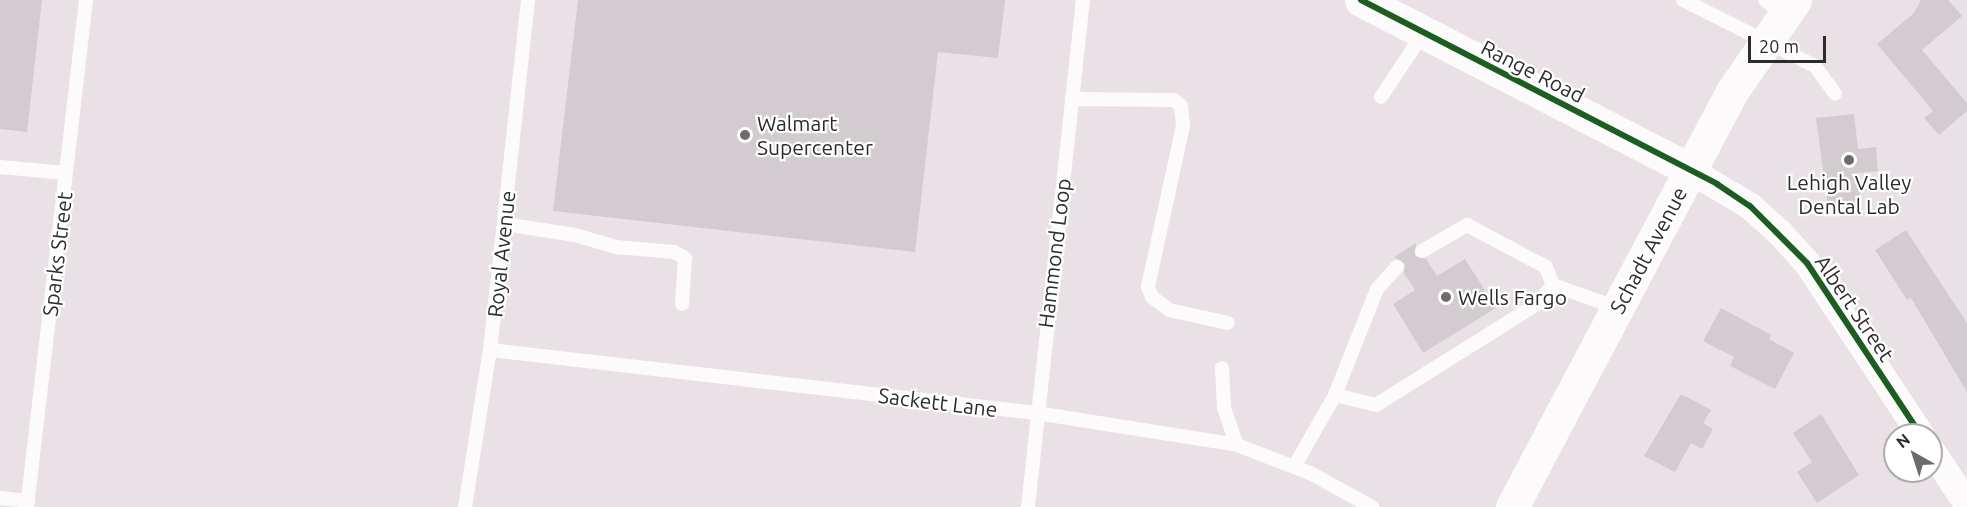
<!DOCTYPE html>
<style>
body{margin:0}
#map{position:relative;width:1967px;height:507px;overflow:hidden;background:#eae1e6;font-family:Ubuntu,sans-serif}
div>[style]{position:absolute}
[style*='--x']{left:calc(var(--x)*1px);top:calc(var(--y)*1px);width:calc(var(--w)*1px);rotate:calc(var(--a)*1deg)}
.building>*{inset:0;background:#d2cbcf}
.lane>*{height:14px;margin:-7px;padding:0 7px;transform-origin:7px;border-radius:7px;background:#fcfafb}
.street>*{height:27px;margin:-13.5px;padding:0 13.5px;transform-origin:13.5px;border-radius:13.5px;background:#fcfafb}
.secondary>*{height:33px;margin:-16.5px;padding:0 16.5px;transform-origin:16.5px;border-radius:16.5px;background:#fcfafb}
.cycleway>*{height:6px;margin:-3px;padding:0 3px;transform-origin:3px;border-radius:3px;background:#1b5e20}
.dots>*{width:16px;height:16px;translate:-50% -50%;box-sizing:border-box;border:3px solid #fff;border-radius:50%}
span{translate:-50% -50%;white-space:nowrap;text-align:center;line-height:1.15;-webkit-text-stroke:4.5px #fff;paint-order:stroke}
.street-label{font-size:21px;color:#2c2c2c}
.poi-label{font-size:21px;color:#2c2c2c}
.left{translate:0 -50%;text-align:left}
.north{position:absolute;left:1883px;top:423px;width:60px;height:60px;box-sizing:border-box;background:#fff;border:2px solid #ababab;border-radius:50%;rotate:321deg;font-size:16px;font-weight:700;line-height:24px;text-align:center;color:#2c2c2c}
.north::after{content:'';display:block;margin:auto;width:21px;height:27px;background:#6e6b6d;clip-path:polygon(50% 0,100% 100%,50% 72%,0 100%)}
.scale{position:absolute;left:1748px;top:36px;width:78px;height:27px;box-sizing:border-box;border:3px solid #2c2c2c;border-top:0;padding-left:8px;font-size:18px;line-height:21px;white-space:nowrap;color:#2c2c2c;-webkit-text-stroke:4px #fff;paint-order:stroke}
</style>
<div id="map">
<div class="building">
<i style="clip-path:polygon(0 0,42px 0,27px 132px,0 129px)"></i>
<i style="clip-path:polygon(578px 0,1005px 0,998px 58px,938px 52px,915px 252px,553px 211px)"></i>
<i style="clip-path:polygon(1921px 0,1948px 0,1962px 16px,1922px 50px,1967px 103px,1967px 111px,1939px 135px,1924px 118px,1933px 111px,1877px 44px,1914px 13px)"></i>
<i style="clip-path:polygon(1854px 114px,1858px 149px,1876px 147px,1878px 171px,1858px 173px,1861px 203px,1828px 206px,1816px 118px)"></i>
<i style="clip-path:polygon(1906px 230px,1967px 323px,1967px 392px,1911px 298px,1907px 300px,1875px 250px)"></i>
<i style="clip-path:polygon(1416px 243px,1415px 256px,1426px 259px,1437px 276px,1465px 259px,1496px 308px,1423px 353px,1393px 304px,1415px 290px,1404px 273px,1405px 264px,1394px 257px)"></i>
<i style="clip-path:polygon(1721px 308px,1771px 335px,1769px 339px,1794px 353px,1775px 389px,1730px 366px,1734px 357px,1703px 341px)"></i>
<i style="clip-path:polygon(1681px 394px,1711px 410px,1703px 423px,1713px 429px,1702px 449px,1691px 443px,1675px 472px,1644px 456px)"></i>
<i style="clip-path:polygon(1821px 414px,1859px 475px,1817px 503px,1797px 472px,1812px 462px,1793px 433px)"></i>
</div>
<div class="lane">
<i style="--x:1683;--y:0;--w:148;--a:26.6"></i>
<i style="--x:1815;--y:66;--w:34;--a:54"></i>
<i style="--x:1765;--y:0;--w:24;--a:38"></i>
<i style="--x:1381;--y:97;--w:78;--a:-56.5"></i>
<i style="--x:1072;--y:99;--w:102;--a:0.6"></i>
<i style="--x:1174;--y:100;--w:9;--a:41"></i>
<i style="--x:1181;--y:106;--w:20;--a:84"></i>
<i style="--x:1183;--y:126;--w:165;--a:102.3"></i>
<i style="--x:1148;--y:287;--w:11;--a:68"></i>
<i style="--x:1152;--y:297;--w:21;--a:37"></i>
<i style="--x:1169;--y:310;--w:60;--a:12.4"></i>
<i style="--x:0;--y:167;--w:66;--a:5.2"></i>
<i style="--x:504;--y:224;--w:72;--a:8.8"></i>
<i style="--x:575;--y:235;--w:43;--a:16.3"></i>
<i style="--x:616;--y:247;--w:58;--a:4.9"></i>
<i style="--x:674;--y:252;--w:13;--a:29"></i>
<i style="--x:685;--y:258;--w:46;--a:93.7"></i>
<i style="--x:1422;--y:251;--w:52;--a:-30"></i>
<i style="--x:1467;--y:225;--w:89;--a:28"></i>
<i style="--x:1546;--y:267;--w:19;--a:69"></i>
<i style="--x:1553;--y:285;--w:69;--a:19.5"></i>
<i style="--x:490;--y:350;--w:550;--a:6.58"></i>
<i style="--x:1036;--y:413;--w:204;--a:9"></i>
<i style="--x:1237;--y:445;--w:78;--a:21"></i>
<i style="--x:1310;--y:473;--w:71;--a:28.7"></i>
<i style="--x:1222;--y:368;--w:40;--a:87.1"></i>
<i style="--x:1224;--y:408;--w:39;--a:71"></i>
<i style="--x:1335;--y:395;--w:42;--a:13.7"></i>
<i style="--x:1376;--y:405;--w:190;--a:-32.1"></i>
<i style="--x:1537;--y:304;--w:25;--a:-50"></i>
<i style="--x:1294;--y:467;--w:83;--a:-60.3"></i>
<i style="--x:1335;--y:395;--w:114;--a:-68.4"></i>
<i style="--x:1377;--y:289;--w:30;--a:-48"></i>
<i style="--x:0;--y:498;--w:28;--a:6"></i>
<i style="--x:27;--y:507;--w:510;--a:-83.36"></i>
<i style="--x:465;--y:507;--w:159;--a:-81"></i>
<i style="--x:490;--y:350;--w:352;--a:-83.8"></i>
<i style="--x:1028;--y:507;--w:510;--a:-83.81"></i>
</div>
<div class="street">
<i style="--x:1690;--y:170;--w:70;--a:31"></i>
<i style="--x:1750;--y:206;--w:40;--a:42"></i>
<i style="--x:1780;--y:233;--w:40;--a:48"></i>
<i style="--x:1807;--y:263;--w:206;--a:56.5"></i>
<i style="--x:1931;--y:450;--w:65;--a:56.3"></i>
</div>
<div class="secondary">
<i style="--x:1361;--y:0;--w:370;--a:27.3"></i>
<i style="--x:1512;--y:507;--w:472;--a:-62.1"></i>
<i style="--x:1733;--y:90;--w:109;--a:-55.4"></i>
</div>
<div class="cycleway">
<i style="--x:1361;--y:0;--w:401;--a:27.3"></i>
<i style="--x:1717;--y:184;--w:40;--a:34"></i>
<i style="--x:1750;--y:206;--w:81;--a:45"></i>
<i style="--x:1807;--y:263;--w:206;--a:56.5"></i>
</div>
<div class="dots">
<i style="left:745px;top:135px;background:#6e6b6d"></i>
<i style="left:1849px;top:160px;background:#6e6b6d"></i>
<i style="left:1446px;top:297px;background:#6e6b6d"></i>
</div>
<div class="street-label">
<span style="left:1533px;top:71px;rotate:27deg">Range Road</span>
<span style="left:1648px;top:250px;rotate:-62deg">Schadt Avenue</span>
<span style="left:1054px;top:253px;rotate:-83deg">Hammond Loop</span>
<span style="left:57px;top:254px;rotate:-83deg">Sparks Street</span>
<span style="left:501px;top:254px;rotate:-84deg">Royal Avenue</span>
<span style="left:1855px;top:308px;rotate:56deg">Albert Street</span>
<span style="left:938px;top:402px;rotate:7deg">Sackett Lane</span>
</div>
<div class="poi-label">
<span class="left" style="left:757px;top:135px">Walmart<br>Supercenter</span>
<span style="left:1849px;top:194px">Lehigh Valley<br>Dental Lab</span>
<span class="left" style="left:1458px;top:297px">Wells Fargo</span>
</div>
<div class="north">N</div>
<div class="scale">20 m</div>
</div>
